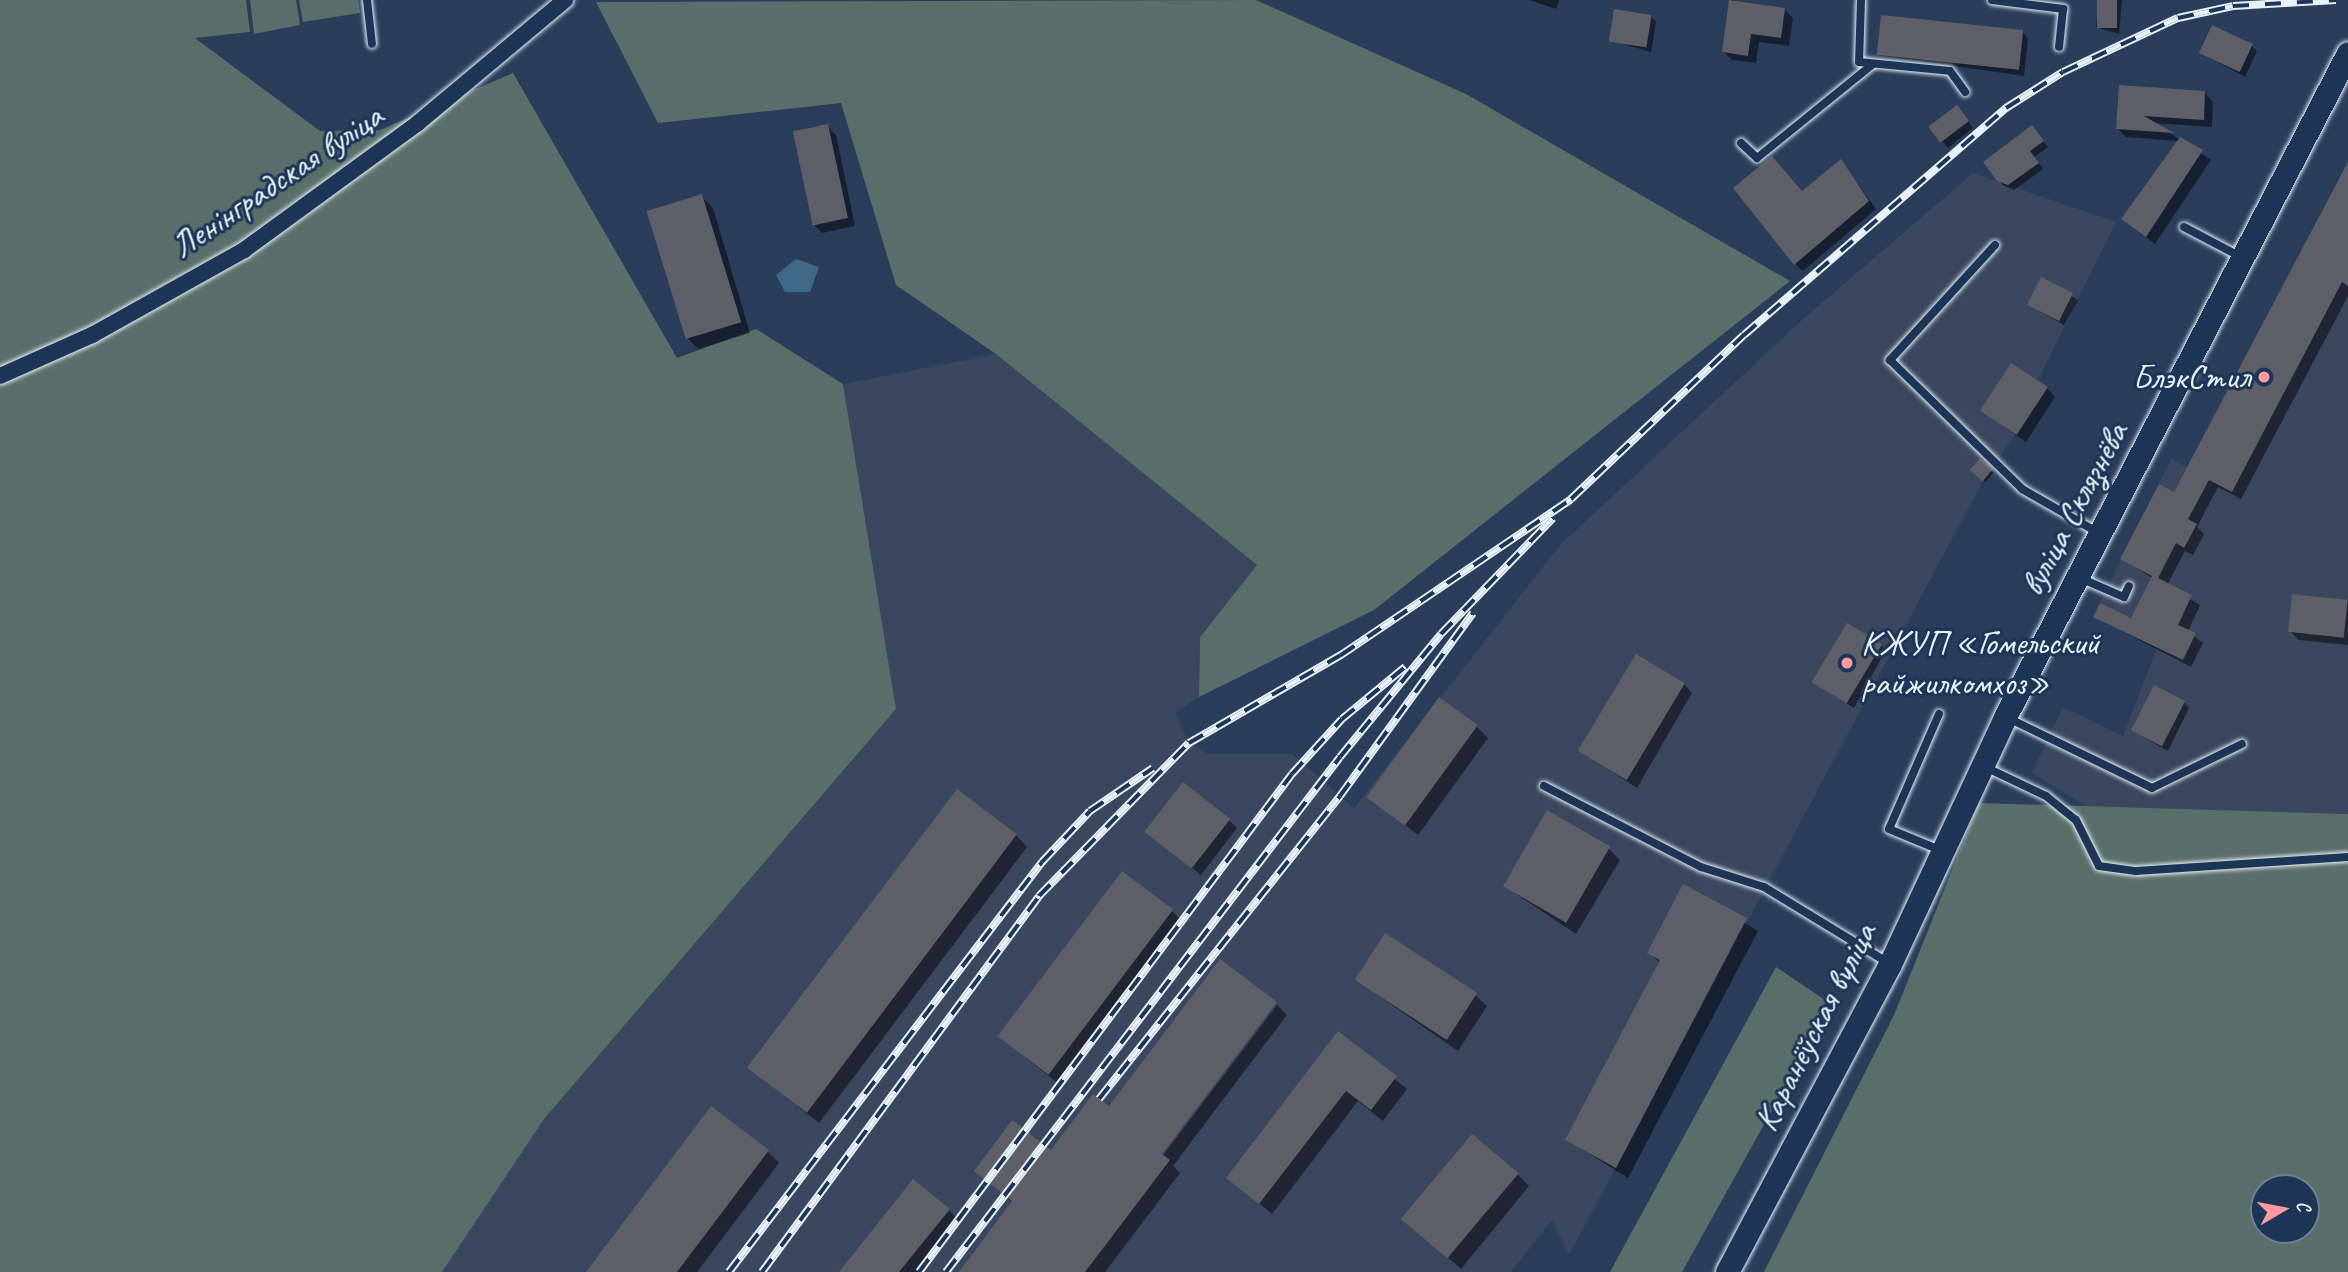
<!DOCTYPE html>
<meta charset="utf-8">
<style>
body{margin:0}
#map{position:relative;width:2348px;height:1272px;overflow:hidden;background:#2a3d5b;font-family:Caveat,sans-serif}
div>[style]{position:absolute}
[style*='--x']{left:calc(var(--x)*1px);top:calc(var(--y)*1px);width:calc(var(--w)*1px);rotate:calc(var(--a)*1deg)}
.built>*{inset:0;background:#3a475f}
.green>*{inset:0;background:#5a6e6a}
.water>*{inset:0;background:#3f6987}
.shadow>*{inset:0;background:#0007;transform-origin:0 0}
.building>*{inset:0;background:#5f5f69;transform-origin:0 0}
.roads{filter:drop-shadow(0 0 2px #e8f1f8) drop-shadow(0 0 2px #e8f1f8)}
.service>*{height:8px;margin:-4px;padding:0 4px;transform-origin:4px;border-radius:4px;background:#1d3557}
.minor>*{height:16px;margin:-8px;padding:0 8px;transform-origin:8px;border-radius:8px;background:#1d3557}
.secondary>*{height:23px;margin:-11.5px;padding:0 11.5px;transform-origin:11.5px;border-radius:11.5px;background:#1d3557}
.rail>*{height:8px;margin-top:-4px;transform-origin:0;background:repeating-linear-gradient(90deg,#1d3557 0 16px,#e8f1f8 0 32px);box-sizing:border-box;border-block:2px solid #e8f1f8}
.dots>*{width:19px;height:19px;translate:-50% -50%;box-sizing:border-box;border:4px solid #1d3557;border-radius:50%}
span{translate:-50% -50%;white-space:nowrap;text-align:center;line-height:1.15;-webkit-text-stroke:6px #1d3557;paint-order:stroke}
.street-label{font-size:35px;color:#e8f1f8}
.poi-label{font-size:35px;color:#e8f1f8}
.right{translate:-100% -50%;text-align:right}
.left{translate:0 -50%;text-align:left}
.north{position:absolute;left:2250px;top:1174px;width:70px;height:70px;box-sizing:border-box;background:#1d3557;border:2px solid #6e8097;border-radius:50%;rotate:80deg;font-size:19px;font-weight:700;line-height:28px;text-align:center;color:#e8f1f8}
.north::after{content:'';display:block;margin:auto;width:24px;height:32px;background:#ff9aa2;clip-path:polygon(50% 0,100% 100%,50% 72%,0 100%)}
</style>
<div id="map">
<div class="built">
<i style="clip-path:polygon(2348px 162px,2348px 814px,2087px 807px,2032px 773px,2063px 707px,2123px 736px,2157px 648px,2093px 617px,2171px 459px,2187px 467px)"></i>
<i style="clip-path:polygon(1973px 173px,2116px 222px,2038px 380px,2048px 387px,1983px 481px,1569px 1255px,1552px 1220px,1511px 1272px,442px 1272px,544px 1119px,896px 709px,843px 384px,996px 354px,1257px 565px,1200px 637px,1199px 697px,1175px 713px,1189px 743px,1208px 754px,1292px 754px,1354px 808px,1560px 545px,1802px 320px)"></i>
</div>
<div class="green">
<i style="clip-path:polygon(0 0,246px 0,250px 32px,195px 38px,320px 131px,380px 130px,513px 73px,677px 358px,756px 329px,843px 384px,896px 709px,544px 1119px,442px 1272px,0 1272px)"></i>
<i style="clip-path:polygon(250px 0,296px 0,300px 25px,254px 34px)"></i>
<i style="clip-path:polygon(299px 0,358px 0,360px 13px,303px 22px)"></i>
<i style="clip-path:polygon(1256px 0,1466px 94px,1790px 281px,1374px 610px,1199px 697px,1200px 637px,1257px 565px,996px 354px,896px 285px,841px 103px,658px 123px,596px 2px)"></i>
<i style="clip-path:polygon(evenodd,1979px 803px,2348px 814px,2348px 1272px,1764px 1272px,1894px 1015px,1979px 803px,2264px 1188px,2306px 1188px,2306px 1230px,2264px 1230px,2264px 1188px)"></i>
<i style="clip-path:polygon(1776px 967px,1831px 1004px,1682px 1272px,1610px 1272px)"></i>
</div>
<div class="water">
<i style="clip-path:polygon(796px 259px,819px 267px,810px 292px,785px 292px,776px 275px)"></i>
</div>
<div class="shadow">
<i style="clip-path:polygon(1529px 0,1559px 0,1556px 9px)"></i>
<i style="clip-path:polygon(1731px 0,1784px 9px,1793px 18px,1789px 46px,1759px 42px,1756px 63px,1732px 60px,1723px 51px)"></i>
<i style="clip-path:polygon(2099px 0,2122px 0,2119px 34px,2096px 27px)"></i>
<i style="clip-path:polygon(1651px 17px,1656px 22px,1651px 52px,1610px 40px)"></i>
<i style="clip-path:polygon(2022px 32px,2028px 38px,2024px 76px,1878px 55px)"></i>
<i style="clip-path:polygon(2251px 45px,2257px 51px,2245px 77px,2201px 53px)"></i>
<i style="clip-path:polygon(2120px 87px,2205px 93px,2213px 102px,2212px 127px,2154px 123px,2211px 160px,2155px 244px,2123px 219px,2179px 141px,2126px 137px,2117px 128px)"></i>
<i style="clip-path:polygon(1963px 113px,1973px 128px,1948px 148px,1932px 129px)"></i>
<i style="clip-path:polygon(827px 126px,836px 135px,855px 226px,822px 233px,813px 224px)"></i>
<i style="clip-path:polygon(2037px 133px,2048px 147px,2034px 157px,2043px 169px,2014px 190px,2004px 186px,1998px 180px)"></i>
<i style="clip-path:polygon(1841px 161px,1876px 209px,1803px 271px,1795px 264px,1802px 193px)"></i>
<i style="clip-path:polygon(2348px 166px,2348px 296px,2241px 499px,2218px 487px,2197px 527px,2204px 534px,2193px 555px,2185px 551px,2167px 585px,2200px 605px,2188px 631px,2203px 643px,2191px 667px,2095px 617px,2131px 620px,2152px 578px,2122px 558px,2175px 495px)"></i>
<i style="clip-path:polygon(701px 196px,713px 208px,750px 333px,698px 349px,686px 337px)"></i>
<i style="left:2042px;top:279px;width:42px;height:29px;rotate:30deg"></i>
<i style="clip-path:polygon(2047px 388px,2055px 397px,2026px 442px,1983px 411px)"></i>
<i style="left:1980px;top:461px;width:18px;height:12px;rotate:41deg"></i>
<i style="clip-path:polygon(2294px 596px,2348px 602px,2348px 645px,2299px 640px,2290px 631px)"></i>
<i style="clip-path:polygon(1881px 645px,1886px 650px,1854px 708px,1814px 683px)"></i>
<i style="clip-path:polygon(1684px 684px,1692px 693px,1637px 788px,1581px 752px)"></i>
<i style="clip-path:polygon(2184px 702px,2189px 708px,2168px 751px,2133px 731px)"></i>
<i style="clip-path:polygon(1476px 726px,1488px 738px,1418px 835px,1369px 797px)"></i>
<i style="clip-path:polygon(1229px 820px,1237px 828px,1201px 875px,1156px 840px)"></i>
<i style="clip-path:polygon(1016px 835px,1027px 847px,819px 1123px,749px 1068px)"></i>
<i style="clip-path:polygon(1609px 849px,1620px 860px,1576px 934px,1504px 886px)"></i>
<i style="clip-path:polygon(1683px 886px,1758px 931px,1628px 1178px,1567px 1140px,1660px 963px,1649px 952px)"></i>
<i style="clip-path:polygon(1172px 911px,1183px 922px,1060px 1085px,999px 1036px)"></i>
<i style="clip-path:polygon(1356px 980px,1475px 995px,1487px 1006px,1458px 1051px)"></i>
<i style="clip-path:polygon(1277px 1005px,1287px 1015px,1173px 1166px,1180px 1173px,1105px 1272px,961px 1272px,1013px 1203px,976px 1171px,1158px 1162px)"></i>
<i style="clip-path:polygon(1338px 1033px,1407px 1089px,1383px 1121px,1358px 1101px,1272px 1214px,1228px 1178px)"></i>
<i style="clip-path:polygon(767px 1151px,779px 1163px,697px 1272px,588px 1272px)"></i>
<i style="clip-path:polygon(1518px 1175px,1529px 1186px,1461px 1269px,1404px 1220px)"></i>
<i style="clip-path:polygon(949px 1210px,960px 1222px,920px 1272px,841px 1272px)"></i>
</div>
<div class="building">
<i style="clip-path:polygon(1729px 0,1785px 8px,1781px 38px,1751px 34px,1748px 56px,1722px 52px)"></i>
<i style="left:2097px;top:0;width:20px;height:28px"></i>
<i style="left:1614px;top:9px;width:38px;height:33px;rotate:9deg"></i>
<i style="left:1881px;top:15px;width:143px;height:40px;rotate:6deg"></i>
<i style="left:2212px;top:25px;width:45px;height:31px;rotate:25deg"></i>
<i style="clip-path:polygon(2119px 85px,2205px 91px,2204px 120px,2144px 116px,2174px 133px,2116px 129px)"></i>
<i style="left:1957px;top:105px;width:20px;height:36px;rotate:53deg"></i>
<i style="left:828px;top:124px;width:96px;height:36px;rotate:78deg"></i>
<i style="clip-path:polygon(2032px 125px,2044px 141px,2030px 151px,2039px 163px,2008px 185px,1997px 181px,1983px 162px)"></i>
<i style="clip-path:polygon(2180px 137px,2203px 150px,2146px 237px,2121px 219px)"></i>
<i style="clip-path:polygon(1772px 156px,1802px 191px,1841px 159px,1869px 201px,1794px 265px,1733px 188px)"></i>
<i style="clip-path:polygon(2348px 162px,2348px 286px,2342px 282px,2232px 492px,2209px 480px,2188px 519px,2197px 524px,2184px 548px,2176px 543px,2158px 578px,2192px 595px,2178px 625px,2196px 633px,2183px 660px,2093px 617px,2100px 603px,2131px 618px,2152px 576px,2120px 559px,2159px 484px,2174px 492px)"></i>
<i style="left:702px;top:194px;width:134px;height:58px;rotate:73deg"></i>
<i style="left:2041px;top:277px;width:36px;height:31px;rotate:27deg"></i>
<i style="left:2011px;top:363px;width:44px;height:57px;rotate:33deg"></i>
<i style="left:1980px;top:458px;width:17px;height:16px;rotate:40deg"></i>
<i style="left:2292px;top:594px;width:56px;height:38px;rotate:6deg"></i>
<i style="left:1847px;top:623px;width:41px;height:69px;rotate:31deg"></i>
<i style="left:1636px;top:654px;width:57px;height:113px;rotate:31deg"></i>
<i style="left:2154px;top:685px;width:35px;height:51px;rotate:27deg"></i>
<i style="left:1439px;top:697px;width:48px;height:124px;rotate:36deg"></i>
<i style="left:1183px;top:782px;width:60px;height:63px;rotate:38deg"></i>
<i style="left:957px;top:789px;width:75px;height:349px;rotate:37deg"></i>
<i style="left:1547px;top:810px;width:73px;height:88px;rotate:30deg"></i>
<i style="left:1122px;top:871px;width:64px;height:207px;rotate:37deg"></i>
<i style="clip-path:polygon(1683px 884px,1747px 918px,1616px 1168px,1565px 1140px,1660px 960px,1647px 953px)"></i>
<i style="left:1385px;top:933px;width:110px;height:56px;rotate:33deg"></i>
<i style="clip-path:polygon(1220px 959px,1277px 1002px,1162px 1154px,1170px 1160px,1085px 1272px,959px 1272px,1012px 1201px,974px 1171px,1012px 1120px,1051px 1150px,1093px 1094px,1109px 1106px)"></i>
<i style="clip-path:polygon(1338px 1031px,1397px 1076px,1371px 1110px,1346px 1091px,1259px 1204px,1226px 1178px)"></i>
<i style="clip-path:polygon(711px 1106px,769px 1150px,677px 1272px,586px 1272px)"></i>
<i style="left:1472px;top:1134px;width:61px;height:111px;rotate:40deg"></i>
<i style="clip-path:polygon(913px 1179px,950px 1209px,899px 1272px,839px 1272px)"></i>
</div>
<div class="roads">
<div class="service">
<i style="--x:367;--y:0;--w:44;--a:83.5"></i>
<i style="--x:1861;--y:0;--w:62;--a:91.8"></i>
<i style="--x:1859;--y:62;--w:91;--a:5.6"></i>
<i style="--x:1950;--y:71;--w:26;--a:54"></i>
<i style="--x:1992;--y:0;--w:72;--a:7.2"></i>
<i style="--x:2063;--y:9;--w:38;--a:96"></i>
<i style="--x:1741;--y:143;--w:22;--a:43"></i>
<i style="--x:1757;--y:158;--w:149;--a:-39"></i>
<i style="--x:2184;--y:227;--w:62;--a:27.8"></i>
<i style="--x:1995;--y:245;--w:156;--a:132.4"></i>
<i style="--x:1890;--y:360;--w:185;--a:44.3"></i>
<i style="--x:2022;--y:489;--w:86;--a:29.8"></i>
<i style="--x:2080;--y:578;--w:48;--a:23.4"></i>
<i style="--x:2124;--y:597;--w:12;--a:-66"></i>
<i style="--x:1939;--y:714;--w:125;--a:113.5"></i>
<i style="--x:1889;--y:829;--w:55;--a:22.4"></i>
<i style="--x:2008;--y:718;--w:160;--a:25.9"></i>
<i style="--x:2152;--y:788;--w:100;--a:-26.1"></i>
<i style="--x:1983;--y:766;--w:70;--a:25.5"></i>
<i style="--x:2046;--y:796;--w:38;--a:39"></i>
<i style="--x:2076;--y:820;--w:51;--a:63.4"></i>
<i style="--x:2099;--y:866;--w:37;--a:8"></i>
<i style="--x:2136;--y:871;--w:212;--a:-3.8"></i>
<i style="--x:1544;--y:786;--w:177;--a:27.3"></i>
<i style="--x:1701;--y:867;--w:66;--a:17.6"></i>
<i style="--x:1764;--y:887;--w:144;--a:31.4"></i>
</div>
<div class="minor">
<i style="--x:0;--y:376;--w:101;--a:-24"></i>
<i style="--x:92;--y:335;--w:174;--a:-29.2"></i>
<i style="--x:244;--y:250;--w:215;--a:-36.1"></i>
<i style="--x:418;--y:123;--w:192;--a:-39.9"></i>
</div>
<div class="secondary">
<i style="--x:1727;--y:1272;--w:348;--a:-62.1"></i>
<i style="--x:1890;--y:964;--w:272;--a:-65"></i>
<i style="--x:2005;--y:717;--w:747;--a:-62.68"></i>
</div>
</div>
<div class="rail">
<i style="--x:1099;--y:1099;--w:387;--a:-51.5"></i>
<i style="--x:1340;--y:796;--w:226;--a:-54"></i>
<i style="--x:729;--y:1272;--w:516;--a:-52.64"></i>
<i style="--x:1042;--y:862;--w:70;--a:-46.7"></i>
<i style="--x:1090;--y:811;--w:76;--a:-34.3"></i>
<i style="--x:762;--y:1272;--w:467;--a:-53.6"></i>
<i style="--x:1039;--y:896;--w:214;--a:-45.6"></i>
<i style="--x:1189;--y:743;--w:176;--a:-30.1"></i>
<i style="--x:1341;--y:655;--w:278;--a:-34.1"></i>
<i style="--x:1571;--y:499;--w:238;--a:-43.5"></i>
<i style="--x:1744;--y:335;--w:347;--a:-40.9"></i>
<i style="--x:2006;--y:108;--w:67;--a:-32.3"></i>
<i style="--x:2063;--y:72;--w:127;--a:-25.2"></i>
<i style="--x:2178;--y:18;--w:56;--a:-12.3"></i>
<i style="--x:2233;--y:6;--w:103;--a:-3.3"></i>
<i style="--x:919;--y:1272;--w:622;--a:-53.17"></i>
<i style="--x:1292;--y:774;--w:74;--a:-47.7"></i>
<i style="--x:1342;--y:719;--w:82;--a:-39.5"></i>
<i style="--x:946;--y:1272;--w:648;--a:-52.58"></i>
<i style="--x:1340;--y:757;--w:159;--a:-50.6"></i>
<i style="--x:1441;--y:634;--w:161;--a:-46"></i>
</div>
<div class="dots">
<i style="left:2264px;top:377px;background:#ff9aa2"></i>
<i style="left:1847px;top:663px;background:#ff9aa2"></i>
</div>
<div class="street-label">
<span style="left:277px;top:181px;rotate:-34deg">Ленінградская вуліца</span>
<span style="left:2074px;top:509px;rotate:-62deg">вуліца Склязнёва</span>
<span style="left:1815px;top:1027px;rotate:-63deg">Каранёўская вуліца</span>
</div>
<div class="poi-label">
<span class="right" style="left:2250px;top:377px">БлэкСтил</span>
<span class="left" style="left:1861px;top:663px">КЖУП «Гомельский<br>райжилкомхоз»</span>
</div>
<div class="north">С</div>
</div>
